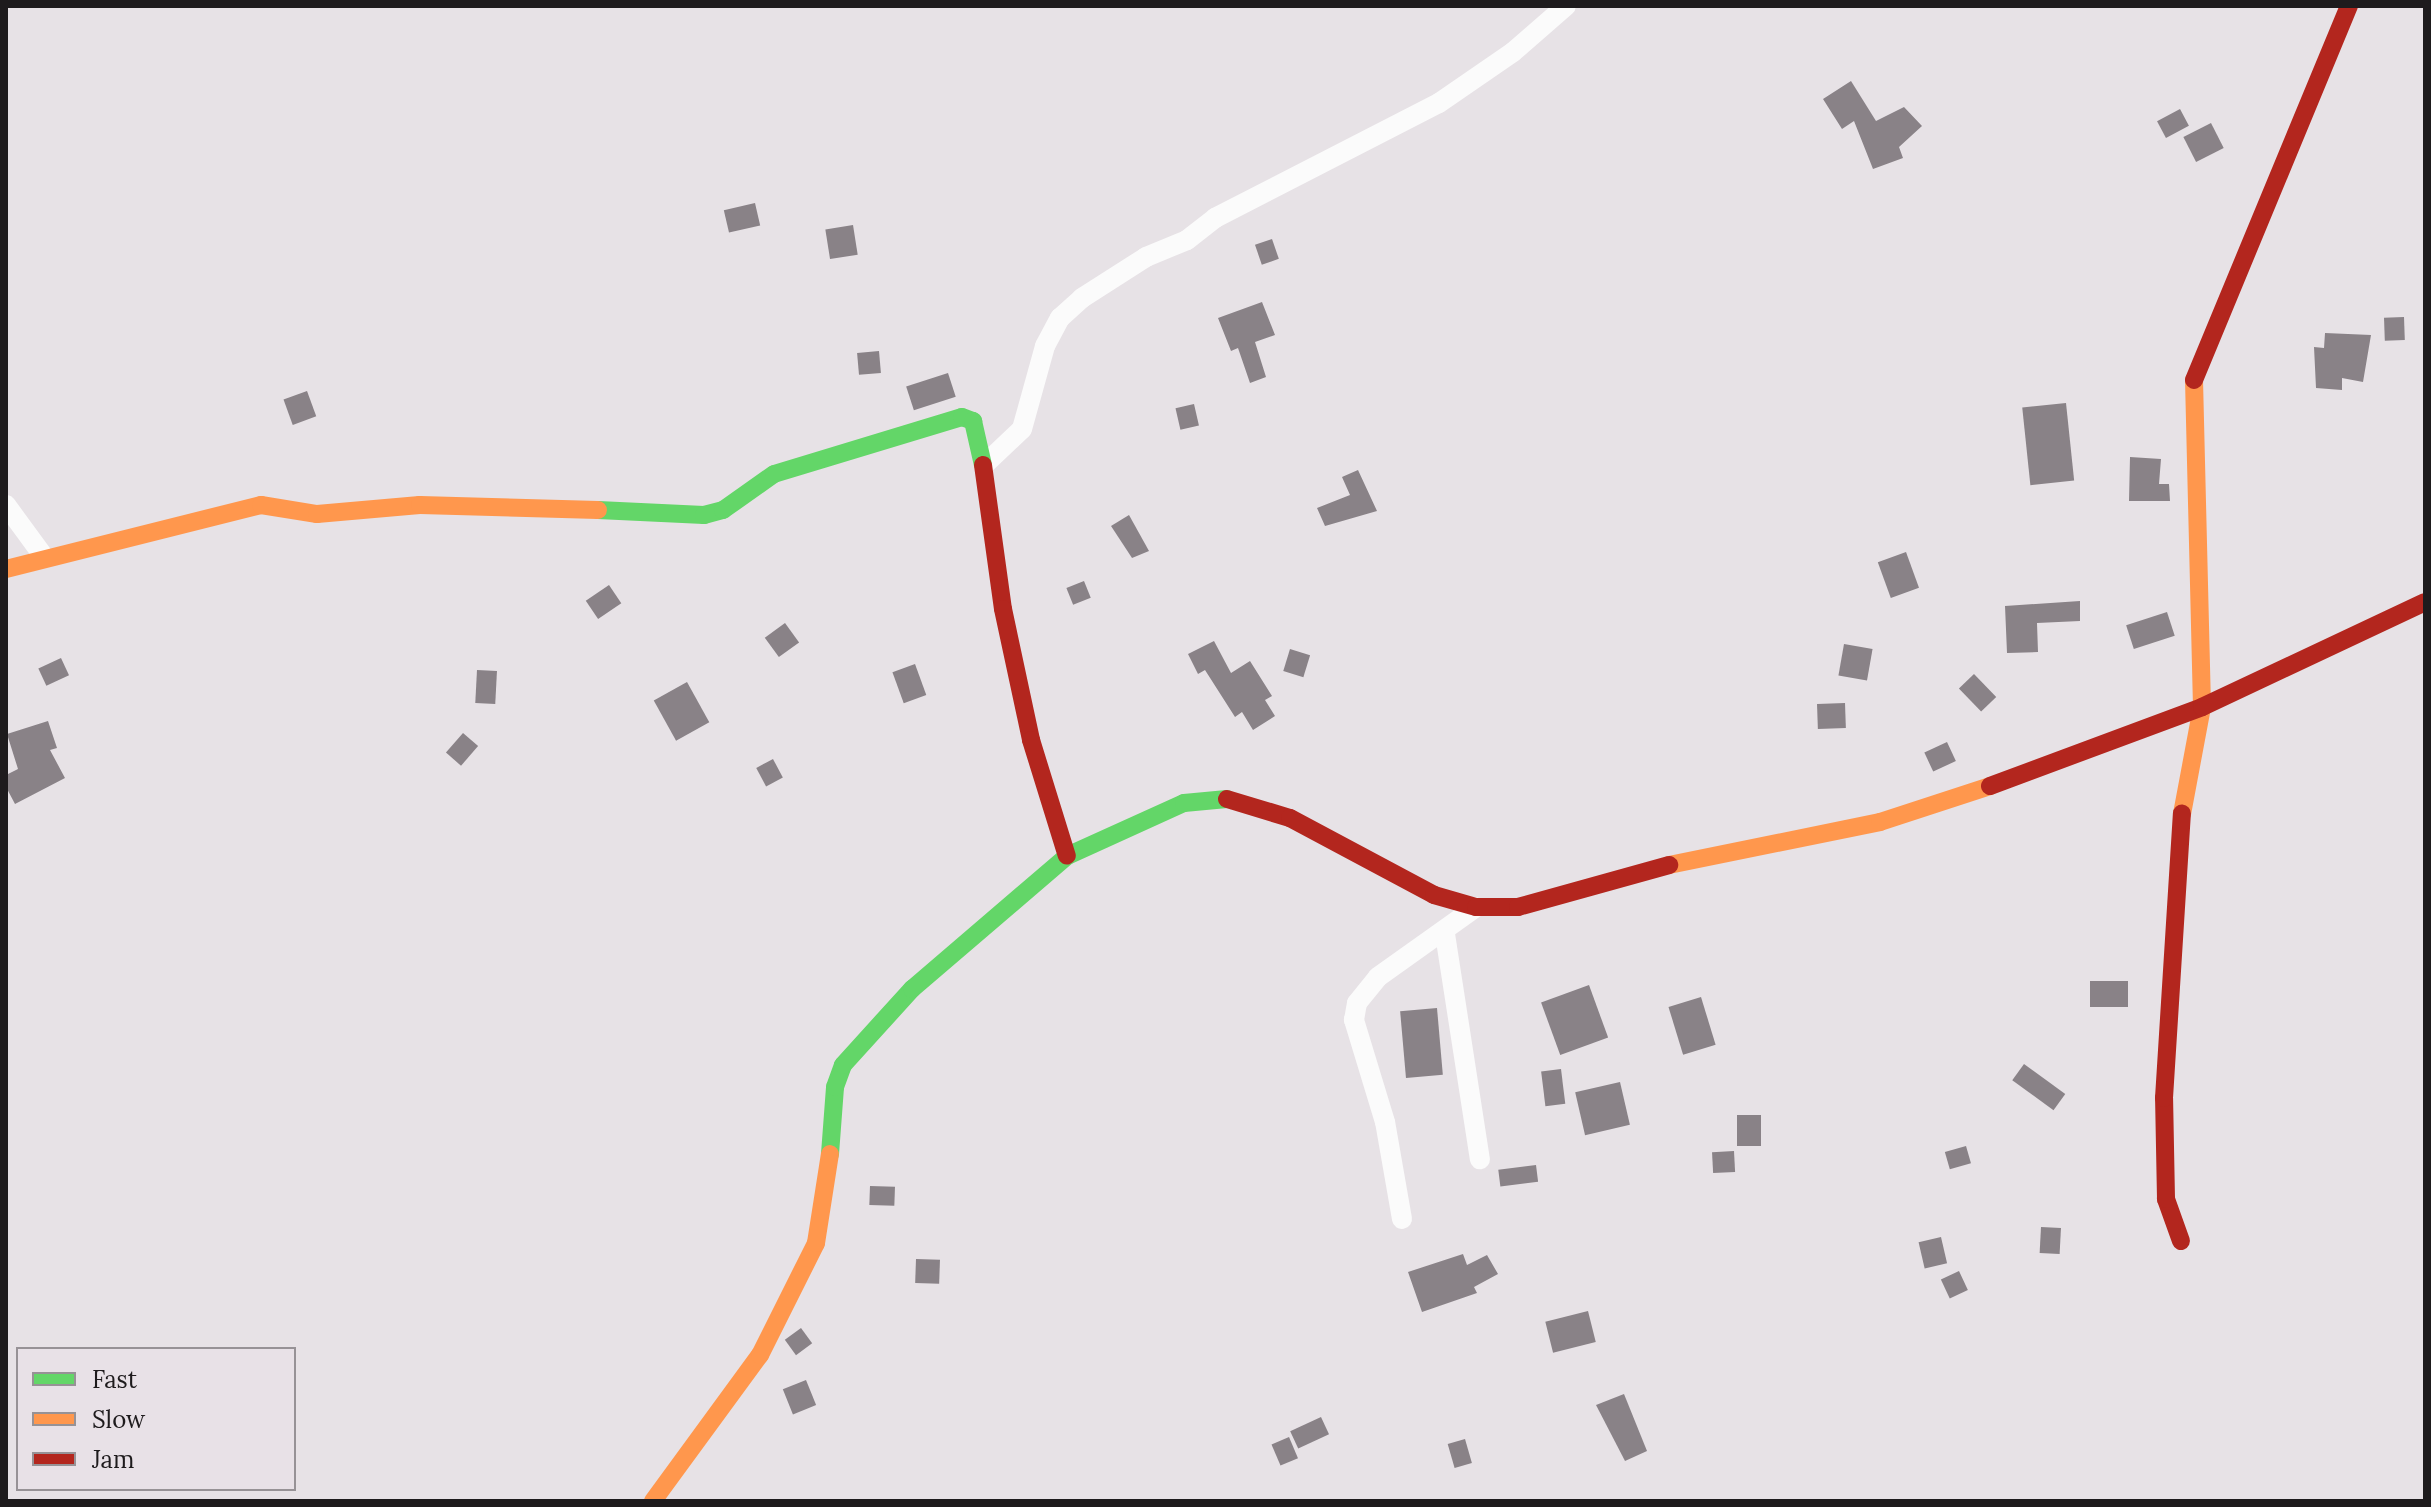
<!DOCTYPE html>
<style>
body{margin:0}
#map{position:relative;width:2431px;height:1507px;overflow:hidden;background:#e7e2e6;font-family:Lora,serif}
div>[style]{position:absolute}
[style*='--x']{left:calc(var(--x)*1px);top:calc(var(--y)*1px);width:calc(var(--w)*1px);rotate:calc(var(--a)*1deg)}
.building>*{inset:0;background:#898287;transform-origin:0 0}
.street>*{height:20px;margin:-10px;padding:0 10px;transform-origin:10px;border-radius:10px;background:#fbfbfb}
.fast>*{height:18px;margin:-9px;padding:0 9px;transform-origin:9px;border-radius:9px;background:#63d668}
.slow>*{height:18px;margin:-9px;padding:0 9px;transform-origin:9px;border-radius:9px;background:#ff974d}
.jam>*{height:18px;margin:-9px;padding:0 9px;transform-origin:9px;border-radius:9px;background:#b3261e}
span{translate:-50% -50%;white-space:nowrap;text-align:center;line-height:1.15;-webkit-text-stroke:8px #e8e1e7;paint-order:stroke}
.frame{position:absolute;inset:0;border:8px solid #1e1b1d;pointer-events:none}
.legend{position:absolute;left:16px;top:1347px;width:280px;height:144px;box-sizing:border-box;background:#e8e1e7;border:2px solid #979296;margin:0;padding:10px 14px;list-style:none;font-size:24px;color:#1e1b1d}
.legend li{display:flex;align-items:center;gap:16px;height:40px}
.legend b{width:40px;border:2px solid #979296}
</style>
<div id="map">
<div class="building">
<i style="clip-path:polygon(1851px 81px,1876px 121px,1904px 107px,1922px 126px,1899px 147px,1903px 158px,1873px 169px,1854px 121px,1842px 129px,1823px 99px)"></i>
<i style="left:2180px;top:109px;width:19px;height:26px;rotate:62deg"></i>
<i style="left:2211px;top:123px;width:28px;height:31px;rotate:63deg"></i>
<i style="left:755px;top:203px;width:23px;height:32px;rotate:77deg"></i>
<i style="left:853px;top:225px;width:30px;height:28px;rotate:81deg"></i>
<i style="left:1272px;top:239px;width:21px;height:18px;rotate:71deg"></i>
<i style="clip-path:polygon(1262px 302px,1275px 335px,1255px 342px,1266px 377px,1250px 383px,1238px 348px,1231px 351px,1218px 318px)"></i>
<i style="left:2404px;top:317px;width:23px;height:20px;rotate:88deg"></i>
<i style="clip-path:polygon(2325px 333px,2371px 335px,2363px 382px,2342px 378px,2342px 390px,2316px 388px,2314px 347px,2324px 348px)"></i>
<i style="left:879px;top:351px;width:22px;height:22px;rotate:85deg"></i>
<i style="left:948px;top:373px;width:25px;height:44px;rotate:72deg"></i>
<i style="left:307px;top:391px;width:27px;height:25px;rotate:70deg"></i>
<i style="left:2066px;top:403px;width:78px;height:44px;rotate:84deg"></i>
<i style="left:1194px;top:404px;width:22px;height:19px;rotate:77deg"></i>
<i style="clip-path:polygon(2130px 457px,2161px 459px,2159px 484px,2169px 484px,2170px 501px,2129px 501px)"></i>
<i style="clip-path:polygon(1358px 470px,1377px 511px,1325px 526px,1317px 508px,1350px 495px,1342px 477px)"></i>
<i style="clip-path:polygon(1129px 515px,1149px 551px,1132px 558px,1111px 526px)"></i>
<i style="left:1906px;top:552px;width:38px;height:30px;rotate:70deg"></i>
<i style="left:1084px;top:581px;width:18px;height:19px;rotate:68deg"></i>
<i style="left:609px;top:585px;width:22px;height:28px;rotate:56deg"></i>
<i style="clip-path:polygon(2080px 601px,2080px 621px,2037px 623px,2038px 652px,2007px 653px,2005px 606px)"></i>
<i style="left:2167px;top:612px;width:25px;height:43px;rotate:72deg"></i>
<i style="left:785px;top:623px;width:24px;height:25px;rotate:54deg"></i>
<i style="clip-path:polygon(1214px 641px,1231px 673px,1250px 661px,1272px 696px,1265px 700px,1275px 716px,1253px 730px,1242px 712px,1235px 717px,1205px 670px,1198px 674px,1188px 654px)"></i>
<i style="left:1844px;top:644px;width:29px;height:32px;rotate:10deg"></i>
<i style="left:1290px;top:649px;width:21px;height:23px;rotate:17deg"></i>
<i style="left:61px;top:658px;width:19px;height:25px;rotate:65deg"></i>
<i style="left:915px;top:664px;width:33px;height:24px;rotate:70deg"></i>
<i style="left:477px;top:670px;width:20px;height:33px;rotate:3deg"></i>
<i style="left:1974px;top:674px;width:32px;height:21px;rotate:46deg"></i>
<i style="left:687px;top:682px;width:46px;height:38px;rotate:61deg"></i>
<i style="left:1845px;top:703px;width:25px;height:28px;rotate:88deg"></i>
<i style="clip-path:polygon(48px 721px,57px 748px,50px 750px,65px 778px,15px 804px,6px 787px,6px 775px,18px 769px,7px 734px)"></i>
<i style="left:463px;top:733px;width:20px;height:26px;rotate:41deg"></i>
<i style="left:1947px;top:742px;width:21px;height:25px;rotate:65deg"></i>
<i style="left:773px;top:759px;width:21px;height:19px;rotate:62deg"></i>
<i style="left:2090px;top:981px;width:38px;height:26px"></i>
<i style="left:1589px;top:985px;width:56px;height:51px;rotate:70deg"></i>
<i style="left:1701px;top:997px;width:50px;height:34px;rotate:73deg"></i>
<i style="left:1437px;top:1008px;width:67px;height:37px;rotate:85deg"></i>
<i style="left:2024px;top:1064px;width:51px;height:20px;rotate:36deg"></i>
<i style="left:1561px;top:1069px;width:35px;height:20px;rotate:83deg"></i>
<i style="left:1620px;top:1082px;width:44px;height:46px;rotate:77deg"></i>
<i style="left:1737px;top:1115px;width:24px;height:31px"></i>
<i style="left:1966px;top:1146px;width:18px;height:22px;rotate:74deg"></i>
<i style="left:1734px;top:1151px;width:21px;height:22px;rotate:87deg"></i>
<i style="left:1536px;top:1165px;width:17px;height:38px;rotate:83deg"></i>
<i style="left:870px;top:1186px;width:25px;height:19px;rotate:2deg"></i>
<i style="left:2041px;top:1227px;width:20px;height:26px;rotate:3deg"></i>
<i style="left:1941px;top:1237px;width:27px;height:23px;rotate:77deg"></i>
<i style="clip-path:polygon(1463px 1254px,1467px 1265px,1487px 1255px,1498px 1274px,1474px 1287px,1477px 1293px,1422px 1312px,1408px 1272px)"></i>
<i style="left:916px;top:1259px;width:24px;height:24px;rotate:2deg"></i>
<i style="left:1959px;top:1271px;width:21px;height:20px;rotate:65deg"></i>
<i style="left:1588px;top:1311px;width:32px;height:44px;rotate:76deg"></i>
<i style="left:801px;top:1328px;width:19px;height:20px;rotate:54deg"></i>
<i style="left:806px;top:1380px;width:27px;height:25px;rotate:68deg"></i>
<i style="clip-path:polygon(1624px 1394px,1647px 1451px,1625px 1461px,1596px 1405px)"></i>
<i style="left:1321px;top:1417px;width:19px;height:34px;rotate:65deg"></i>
<i style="left:1289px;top:1437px;width:23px;height:19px;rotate:67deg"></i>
<i style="left:1465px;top:1439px;width:25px;height:18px;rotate:74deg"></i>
</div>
<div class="street">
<i style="--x:984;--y:465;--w:52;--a:-43.5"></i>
<i style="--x:1022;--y:429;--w:86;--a:-74.5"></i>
<i style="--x:1045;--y:346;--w:32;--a:-62"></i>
<i style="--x:1060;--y:318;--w:30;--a:-42"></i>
<i style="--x:1082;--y:298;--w:76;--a:-32.6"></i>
<i style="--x:1146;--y:257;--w:44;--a:-22.5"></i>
<i style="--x:1187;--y:240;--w:36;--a:-38"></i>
<i style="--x:1215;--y:218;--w:252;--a:-27.2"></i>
<i style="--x:1439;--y:103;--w:90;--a:-34.6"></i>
<i style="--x:1513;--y:52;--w:70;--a:-41"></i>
<i style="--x:6;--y:505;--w:64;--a:53.8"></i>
<i style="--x:1445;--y:934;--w:228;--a:81.2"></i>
<i style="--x:1402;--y:1219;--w:98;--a:-99.9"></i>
<i style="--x:1385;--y:1122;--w:107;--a:-106.9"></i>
<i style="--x:1354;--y:1020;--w:17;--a:-80"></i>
<i style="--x:1357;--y:1003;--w:33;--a:-51"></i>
<i style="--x:1378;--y:977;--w:120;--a:-35.5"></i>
</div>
<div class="fast">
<i style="--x:598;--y:510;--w:106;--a:2.7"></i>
<i style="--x:704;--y:515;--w:20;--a:-15"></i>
<i style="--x:723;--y:510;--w:62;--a:-35.2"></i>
<i style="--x:774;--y:474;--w:196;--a:-16.9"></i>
<i style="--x:962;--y:417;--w:12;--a:20"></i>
<i style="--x:973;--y:421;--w:45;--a:77.2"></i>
<i style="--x:830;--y:1154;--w:67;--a:-85.7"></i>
<i style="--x:835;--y:1087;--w:23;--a:-70"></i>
<i style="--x:843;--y:1065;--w:103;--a:-47.8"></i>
<i style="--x:912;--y:989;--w:204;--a:-40.6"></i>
<i style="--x:1067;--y:856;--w:128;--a:-24.4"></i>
<i style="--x:1184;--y:803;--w:43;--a:-5.3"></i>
</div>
<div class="slow">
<i style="--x:6;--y:569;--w:263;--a:-14.1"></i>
<i style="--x:261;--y:505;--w:57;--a:9.1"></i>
<i style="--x:317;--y:514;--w:103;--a:-5"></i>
<i style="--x:420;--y:505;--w:178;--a:1.6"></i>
<i style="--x:2182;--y:814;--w:109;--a:-79.4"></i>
<i style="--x:2202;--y:707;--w:327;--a:-91.4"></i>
<i style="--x:1669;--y:865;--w:215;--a:-11.5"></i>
<i style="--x:1880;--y:822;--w:116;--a:-18.1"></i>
<i style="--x:653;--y:1501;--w:181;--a:-53.8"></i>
<i style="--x:760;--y:1355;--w:125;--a:-63.4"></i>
<i style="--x:816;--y:1243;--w:90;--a:-81.1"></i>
</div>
<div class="jam">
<i style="--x:2194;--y:380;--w:405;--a:-67.5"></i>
<i style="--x:983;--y:465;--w:145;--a:82.1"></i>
<i style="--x:1003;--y:609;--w:134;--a:77.9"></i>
<i style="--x:1031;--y:740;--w:121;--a:72.8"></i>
<i style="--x:1990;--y:786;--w:226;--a:-20.4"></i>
<i style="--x:2202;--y:707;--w:246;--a:-25.2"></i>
<i style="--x:1227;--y:799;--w:66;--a:16.8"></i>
<i style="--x:1290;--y:818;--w:163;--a:28.1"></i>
<i style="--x:1434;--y:895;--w:44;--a:15.9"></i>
<i style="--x:1476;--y:907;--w:42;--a:0"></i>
<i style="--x:1518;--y:907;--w:157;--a:-15.5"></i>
<i style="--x:2181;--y:1241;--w:45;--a:-109.7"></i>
<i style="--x:2166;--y:1199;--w:101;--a:-91.1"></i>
<i style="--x:2164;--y:1098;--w:285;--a:-86.4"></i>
</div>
<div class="frame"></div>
<ul class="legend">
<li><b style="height:10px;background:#63d668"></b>Fast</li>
<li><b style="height:10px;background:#ff974d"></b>Slow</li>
<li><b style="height:10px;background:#b3261e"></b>Jam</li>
</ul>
</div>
